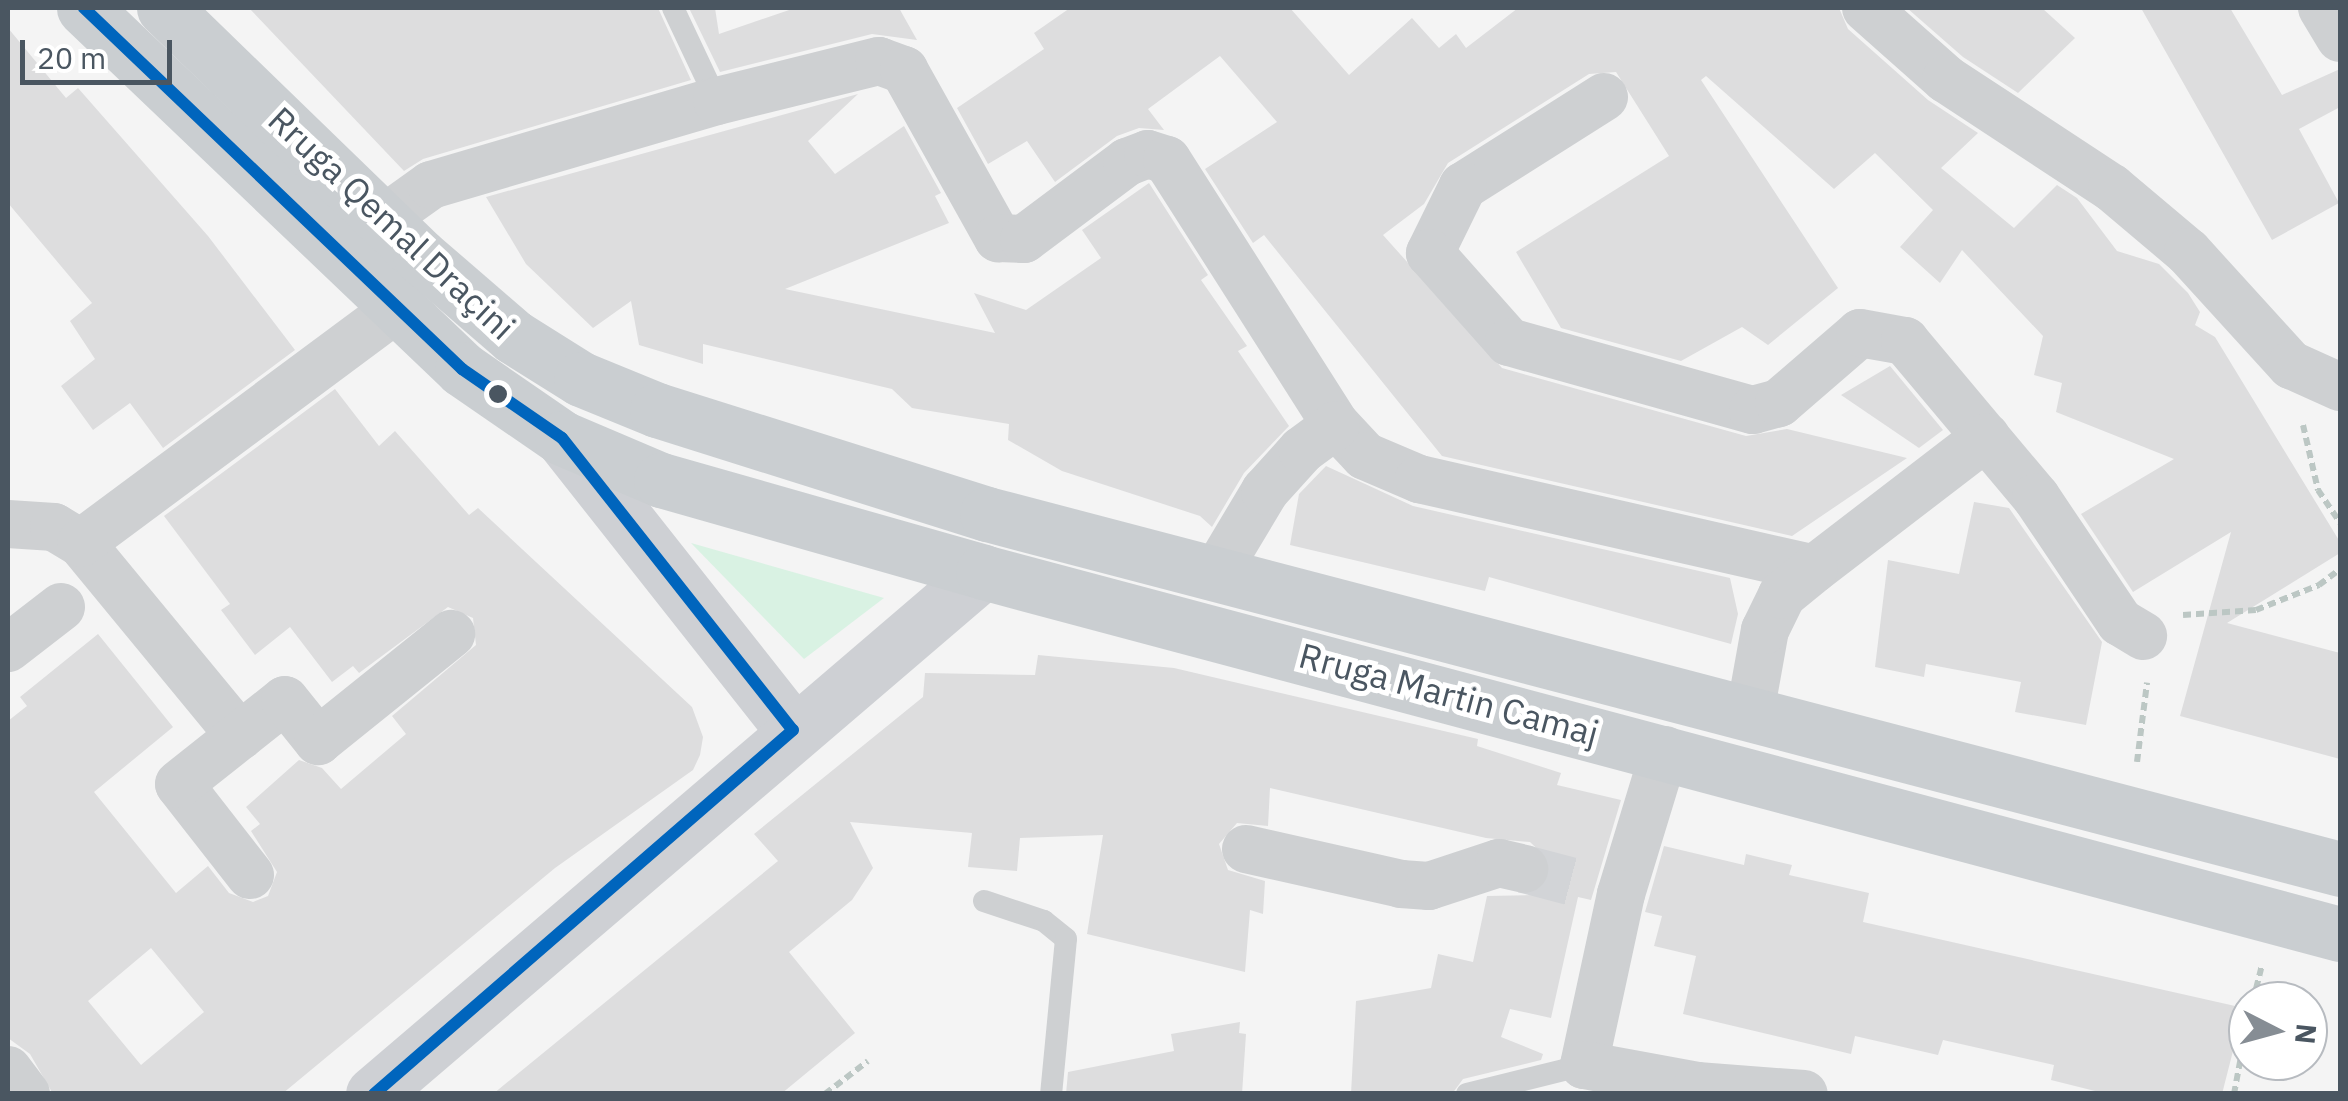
<!DOCTYPE html>
<meta charset="utf-8">
<style>
body{margin:0}
#map{position:relative;width:2348px;height:1101px;overflow:hidden;background:#f4f4f4;font-family:"IBM Plex Sans",sans-serif}
div>[style]{position:absolute}
[style*='--x']{left:calc(var(--x)*1px);top:calc(var(--y)*1px);width:calc(var(--w)*1px);rotate:calc(var(--a)*1deg)}
.green>*{inset:0;background:#d9f2e3}
.building>*{inset:0;background:#ddddde}
.street-tunnel>*{height:48px;margin-top:-24px;transform-origin:0;background:repeating-linear-gradient(90deg,#d2d4d7 0 48px,transparent 0 72px)}
.path>*{height:6px;margin-top:-3px;transform-origin:0;background:repeating-linear-gradient(90deg,#bcc7c4 0 8px,transparent 0 13px)}
.lane>*{height:22px;margin:-11px;padding:0 11px;transform-origin:11px;border-radius:11px;background:#ced0d2}
.street>*{height:48px;margin:-24px;padding:0 24px;transform-origin:24px;border-radius:24px;background:#ced0d2}
.secondary>*{height:55px;margin:-27.5px;padding:0 27.5px;transform-origin:27.5px;border-radius:27.5px;background:#ced0d4}
.primary>*{height:55px;margin:-27.5px;padding:0 27.5px;transform-origin:27.5px;border-radius:27.5px;background:#caced1}
.bus-1>*{height:12px;margin:-6px;padding:0 6px;transform-origin:6px;border-radius:6px;background:#0065bd}
.dots>*{width:28px;height:28px;translate:-50% -50%;box-sizing:border-box;border:5px solid #fff;border-radius:50%}
span{translate:-50% -50%;white-space:nowrap;text-align:center;line-height:1.15;-webkit-text-stroke:10px #fff;paint-order:stroke}
.street-label{font-size:35px;color:#4a5661}
.frame{position:absolute;inset:0;border:10px solid #4a5661;pointer-events:none}
.north{position:absolute;left:2228px;top:981px;width:100px;height:100px;box-sizing:border-box;background:#fff;border:2px solid #b7bbc0;border-radius:50%;rotate:96deg;font-size:28px;font-weight:700;line-height:40px;text-align:center;color:#4a5661}
.north::after{content:'';display:block;margin:auto;width:35px;height:45px;background:#868d94;clip-path:polygon(50% 0,100% 100%,50% 72%,0 100%)}
.scale{position:absolute;left:20px;top:40px;width:152px;height:45px;box-sizing:border-box;border:5px solid #4a5661;border-top:0;padding-left:12px;font-size:30px;line-height:35px;white-space:nowrap;color:#4a5661;-webkit-text-stroke:8px #fff;paint-order:stroke}
</style>
<div id="map">
<div class="green">
<i style="clip-path:polygon(691px 543px,884px 598px,804px 659px)"></i>
</div>
<div class="building">
<i style="clip-path:polygon(249px 8px,658px 8px,691px 80px,423px 159px,404px 171px)"></i>
<i style="clip-path:polygon(689px 8px,715px 8px,719px 34px,795px 8px,899px 8px,917px 40px,872px 34px,720px 72px)"></i>
<i style="clip-path:polygon(1070px 8px,1290px 8px,1349px 75px,1412px 18px,1439px 48px,1456px 34px,1466px 48px,1518px 8px,1839px 8px,1848px 29px,1928px 100px,1978px 133px,1941px 168px,2014px 228px,2057px 185px,2077px 198px,2117px 251px,2159px 264px,2188px 293px,2200px 312px,2195px 325px,2215px 337px,2340px 542px,2340px 553px,2227px 623px,2340px 653px,2340px 759px,2180px 716px,2231px 532px,2133px 592px,2081px 514px,2174px 459px,2056px 412px,2062px 383px,2034px 375px,2043px 336px,1962px 250px,1940px 283px,1900px 247px,1933px 210px,1875px 153px,1834px 189px,1706px 76px,1701px 80px,1838px 288px,1768px 345px,1742px 327px,1681px 361px,1561px 328px,1516px 252px,1669px 156px,1616px 72px,1589px 74px,1448px 163px,1424px 204px,1383px 235px,1502px 368px,1746px 436px,1787px 429px,1907px 458px,1792px 536px,1442px 456px,1264px 235px,1253px 243px,1205px 169px,1277px 122px,1220px 56px,1148px 109px,1164px 130px,1139px 128px,1117px 136px,1055px 182px,1027px 141px,988px 164px,957px 108px,1044px 49px,1034px 33px)"></i>
<i style="clip-path:polygon(1907px 8px,2042px 8px,2075px 38px,2018px 93px,1963px 57px)"></i>
<i style="clip-path:polygon(2141px 8px,2230px 8px,2282px 95px,2340px 69px,2340px 107px,2299px 129px,2339px 203px,2272px 240px)"></i>
<i style="clip-path:polygon(8px 28px,66px 98px,78px 88px,208px 236px,295px 350px,163px 448px,130px 403px,93px 430px,61px 386px,95px 359px,70px 321px,92px 303px,8px 203px)"></i>
<i style="clip-path:polygon(858px 94px,808px 141px,835px 174px,904px 126px,941px 193px,935px 196px,949px 223px,785px 289px,995px 333px,974px 293px,1026px 310px,1101px 258px,1082px 230px,1149px 183px,1208px 275px,1201px 280px,1247px 346px,1238px 351px,1289px 426px,1244px 473px,1212px 527px,1200px 516px,1062px 471px,1008px 440px,1009px 424px,912px 408px,892px 389px,703px 344px,703px 364px,639px 345px,631px 301px,593px 328px,526px 264px,486px 197px)"></i>
<i style="clip-path:polygon(1890px 366px,1943px 430px,1919px 448px,1841px 395px)"></i>
<i style="clip-path:polygon(evenodd,335px 389px,379px 446px,395px 431px,469px 515px,478px 508px,692px 707px,703px 737px,700px 755px,693px 770px,555px 868px,282px 1094px,53px 1094px,30px 1054px,8px 1038px,8px 721px,27px 706px,20px 697px,98px 634px,173px 727px,94px 792px,176px 893px,208px 866px,229px 893px,253px 902px,268px 896px,277px 872px,251px 831px,260px 824px,246px 807px,299px 760px,322px 768px,341px 789px,406px 734px,392px 716px,476px 645px,473px 618px,448px 607px,359px 673px,353px 666px,332px 682px,290px 627px,255px 655px,221px 610px,230px 604px,164px 516px,335px 389px,151px 948px,204px 1012px,141px 1065px,88px 1001px,151px 948px)"></i>
<i style="clip-path:polygon(1326px 466px,1413px 506px,1730px 578px,1738px 614px,1731px 644px,1489px 577px,1485px 591px,1290px 545px,1299px 494px)"></i>
<i style="clip-path:polygon(1974px 502px,2009px 508px,2102px 642px,2086px 725px,2015px 712px,2021px 682px,1926px 664px,1924px 677px,1875px 667px,1888px 560px,1959px 574px)"></i>
<i style="clip-path:polygon(1038px 655px,1174px 668px,1478px 739px,1477px 746px,1561px 773px,1557px 785px,1621px 800px,1591px 900px,1578px 897px,1551px 1018px,1510px 1009px,1501px 1037px,1543px 1054px,1541px 1060px,1463px 1079px,1452px 1094px,1351px 1094px,1356px 1001px,1431px 988px,1438px 954px,1473px 962px,1487px 896px,1533px 895px,1550px 876px,1551px 862px,1530px 842px,1486px 838px,1270px 788px,1268px 826px,1237px 823px,1219px 844px,1228px 870px,1265px 881px,1263px 914px,1250px 910px,1245px 972px,1087px 934px,1103px 835px,1020px 838px,1017px 871px,968px 867px,972px 833px,850px 822px,873px 868px,852px 900px,789px 952px,855px 1033px,781px 1094px,493px 1094px,778px 861px,754px 834px,923px 697px,925px 673px,1035px 675px)"></i>
<i style="clip-path:polygon(1664px 846px,1744px 865px,1746px 854px,1792px 865px,1789px 875px,1869px 893px,1863px 922px,2244px 1008px,2222px 1094px,2107px 1094px,2051px 1080px,2054px 1065px,1943px 1040px,1938px 1055px,1855px 1036px,1851px 1054px,1683px 1014px,1696px 956px,1654px 946px,1662px 916px,1645px 912px)"></i>
<i style="clip-path:polygon(1240px 1022px,1239px 1033px,1246px 1034px,1242px 1094px,1066px 1094px,1068px 1072px,1174px 1051px,1171px 1034px)"></i>
</div>
<div class="street-tunnel">
<i style="--x:1524;--y:869;--w:59;--a:14.7"></i>
</div>
<div class="path">
<i style="--x:2303;--y:425;--w:67;--a:77"></i>
<i style="--x:2318;--y:490;--w:40;--a:56"></i>
<i style="--x:2183;--y:615;--w:73;--a:-3.9"></i>
<i style="--x:2256;--y:610;--w:68;--a:-21.6"></i>
<i style="--x:2319;--y:585;--w:26;--a:-37"></i>
<i style="--x:2137;--y:762;--w:80;--a:-82.8"></i>
<i style="--x:2253;--y:1001;--w:37;--a:-76"></i>
<i style="--x:825;--y:1094;--w:54;--a:-37.5"></i>
<i style="--x:2234;--y:1094;--w:76;--a:-79.4"></i>
</div>
<div class="lane">
<i style="--x:673;--y:8;--w:103;--a:64.7"></i>
<i style="--x:984;--y:901;--w:63;--a:18.4"></i>
<i style="--x:1044;--y:921;--w:28;--a:39"></i>
<i style="--x:1066;--y:939;--w:156;--a:95.5"></i>
<i style="--x:1467;--y:1094;--w:121;--a:-13.9"></i>
</div>
<div class="street">
<i style="--x:1866;--y:8;--w:107;--a:41.6"></i>
<i style="--x:1946;--y:79;--w:199;--a:33.3"></i>
<i style="--x:2112;--y:188;--w:99;--a:40.1"></i>
<i style="--x:2188;--y:252;--w:153;--a:47.7"></i>
<i style="--x:2291;--y:365;--w:54;--a:24.2"></i>
<i style="--x:2322;--y:8;--w:35;--a:59"></i>
<i style="--x:1604;--y:97;--w:167;--a:147.7"></i>
<i style="--x:1463;--y:186;--w:75;--a:116.2"></i>
<i style="--x:1430;--y:253;--w:119;--a:48.4"></i>
<i style="--x:1509;--y:342;--w:253;--a:15.6"></i>
<i style="--x:1753;--y:410;--w:27;--a:-15"></i>
<i style="--x:1779;--y:403;--w:107;--a:-40.8"></i>
<i style="--x:1860;--y:333;--w:46;--a:10.1"></i>
<i style="--x:1905;--y:341;--w:204;--a:50"></i>
<i style="--x:2036;--y:497;--w:151;--a:56.1"></i>
<i style="--x:2120;--y:622;--w:27;--a:31"></i>
<i style="--x:382;--y:220;--w:60;--a:-35.5"></i>
<i style="--x:431;--y:185;--w:298;--a:-16.4"></i>
<i style="--x:717;--y:101;--w:167;--a:-13.9"></i>
<i style="--x:879;--y:61;--w:27;--a:20"></i>
<i style="--x:904;--y:70;--w:193;--a:60.8"></i>
<i style="--x:998;--y:238;--w:26;--a:2"></i>
<i style="--x:1024;--y:239;--w:129;--a:-36.8"></i>
<i style="--x:1127;--y:162;--w:22;--a:-21"></i>
<i style="--x:1148;--y:154;--w:20;--a:18"></i>
<i style="--x:1167;--y:160;--w:314;--a:57.5"></i>
<i style="--x:1336;--y:425;--w:42;--a:46.9"></i>
<i style="--x:1365;--y:456;--w:59;--a:23.1"></i>
<i style="--x:1419;--y:479;--w:405;--a:12.8"></i>
<i style="--x:1814;--y:569;--w:217;--a:-37.5"></i>
<i style="--x:8;--y:524;--w:46;--a:3.7"></i>
<i style="--x:54;--y:527;--w:31;--a:31"></i>
<i style="--x:81;--y:543;--w:250;--a:50.5"></i>
<i style="--x:81;--y:543;--w:392;--a:-36.6"></i>
<i style="--x:1216;--y:573;--w:96;--a:-59.1"></i>
<i style="--x:1265;--y:491;--w:55;--a:-47.9"></i>
<i style="--x:1302;--y:450;--w:42;--a:-36.3"></i>
<i style="--x:8;--y:648;--w:67;--a:-37.7"></i>
<i style="--x:1750;--y:713;--w:84;--a:-79.8"></i>
<i style="--x:1765;--y:630;--w:39;--a:-64"></i>
<i style="--x:1782;--y:595;--w:41;--a:-39.1"></i>
<i style="--x:1665;--y:750;--w:151;--a:107"></i>
<i style="--x:1621;--y:894;--w:175;--a:102.2"></i>
<i style="--x:1584;--y:1065;--w:115;--a:10.5"></i>
<i style="--x:1697;--y:1086;--w:107;--a:4.3"></i>
<i style="--x:1246;--y:849;--w:159;--a:12.7"></i>
<i style="--x:1401;--y:884;--w:28;--a:4"></i>
<i style="--x:1429;--y:886;--w:74;--a:-18.2"></i>
<i style="--x:1499;--y:863;--w:26;--a:13"></i>
<i style="--x:250;--y:875;--w:115;--a:-128"></i>
<i style="--x:179;--y:784;--w:135;--a:-38.4"></i>
<i style="--x:285;--y:700;--w:53;--a:51.2"></i>
<i style="--x:318;--y:741;--w:171;--a:-38.8"></i>
<i style="--x:8;--y:1070;--w:30;--a:53"></i>
</div>
<div class="secondary">
<i style="--x:562;--y:438;--w:372;--a:51.7"></i>
<i style="--x:373;--y:1094;--w:803;--a:-40.55"></i>
</div>
<div class="primary">
<i style="--x:84;--y:8;--w:523;--a:43.68"></i>
<i style="--x:462;--y:369;--w:121;--a:34.6"></i>
<i style="--x:562;--y:438;--w:108;--a:23"></i>
<i style="--x:661;--y:480;--w:335;--a:15.9"></i>
<i style="--x:983;--y:572;--w:1404;--a:14.94"></i>
<i style="--x:164;--y:8;--w:356;--a:44.1"></i>
<i style="--x:420;--y:256;--w:124;--a:40.8"></i>
<i style="--x:514;--y:337;--w:79;--a:32.1"></i>
<i style="--x:581;--y:379;--w:82;--a:22.2"></i>
<i style="--x:657;--y:410;--w:346;--a:17.5"></i>
<i style="--x:987;--y:514;--w:1399;--a:14.7"></i>
</div>
<div class="bus-1">
<i style="--x:84;--y:8;--w:523;--a:43.68"></i>
<i style="--x:462;--y:369;--w:121;--a:34.6"></i>
<i style="--x:562;--y:438;--w:372;--a:51.7"></i>
<i style="--x:793;--y:730;--w:555;--a:139.02"></i>
</div>
<div class="dots">
<i style="left:498px;top:394px;background:#4a5661"></i>
</div>
<div class="street-label">
<span style="left:392px;top:223px;rotate:43deg">Rruga Qemal Draçini</span>
<span style="left:1449px;top:694px;rotate:15deg">Rruga Martin Camaj</span>
</div>
<div class="frame"></div>
<div class="north">N</div>
<div class="scale">20 m</div>
</div>
